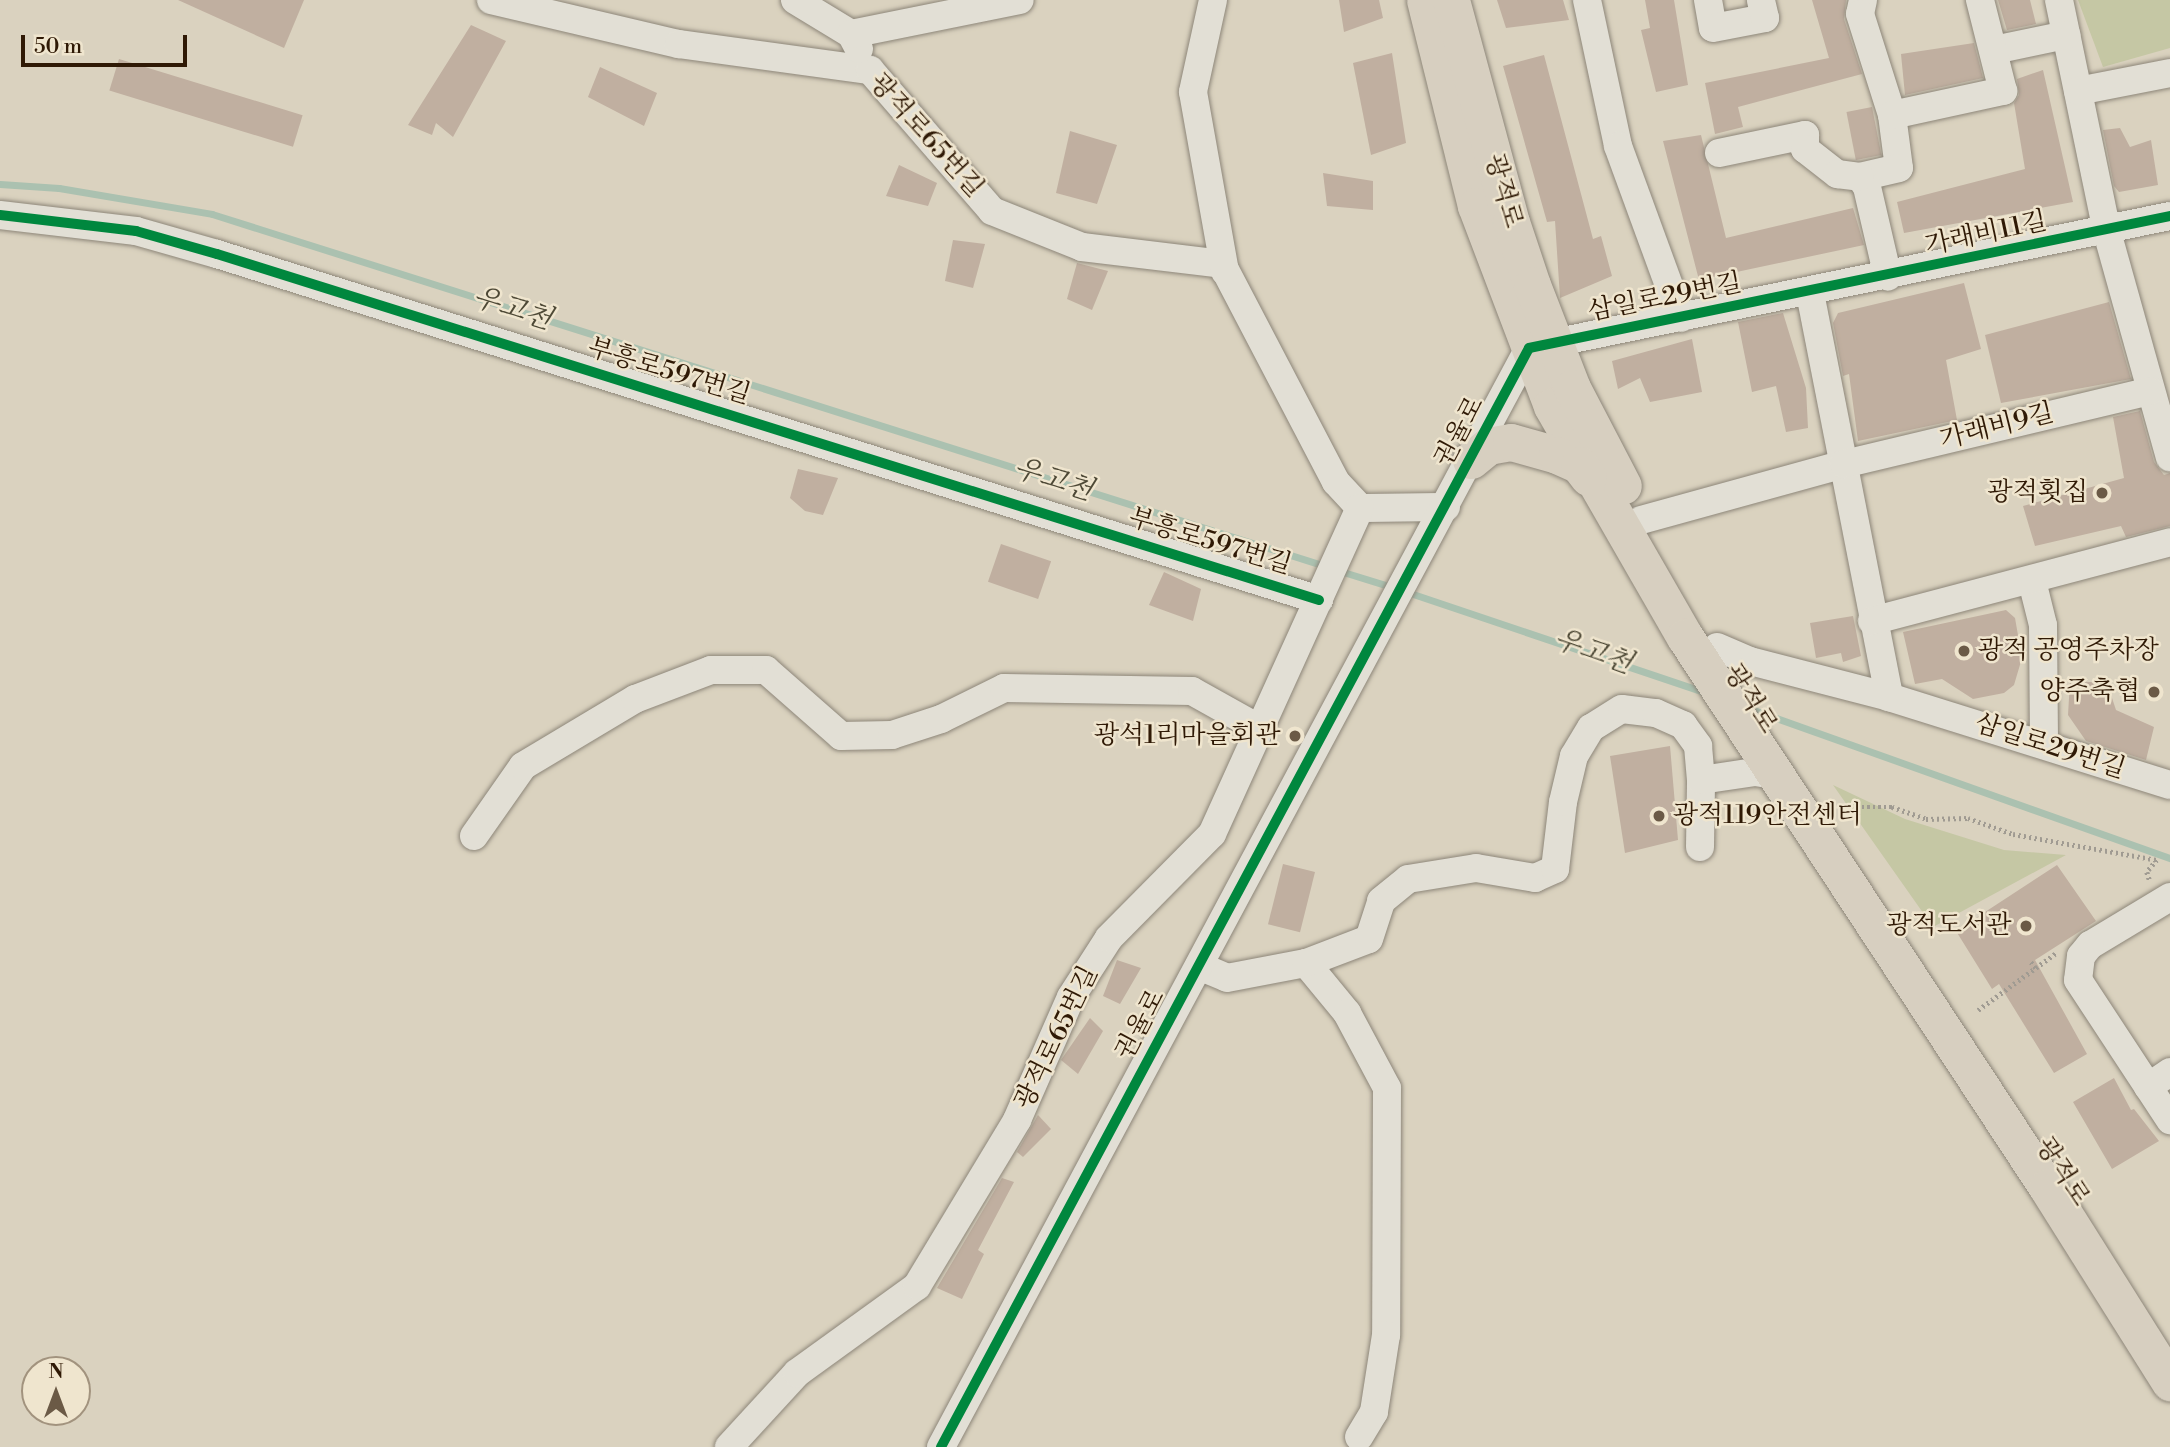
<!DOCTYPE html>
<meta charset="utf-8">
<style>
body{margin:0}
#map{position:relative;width:2170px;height:1447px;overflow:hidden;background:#dad2bf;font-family:"Libre Bodoni","Noto Serif KR",serif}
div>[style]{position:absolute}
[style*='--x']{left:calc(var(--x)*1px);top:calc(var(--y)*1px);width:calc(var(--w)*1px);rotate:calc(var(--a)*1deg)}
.green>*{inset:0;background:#c5c7a4}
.stream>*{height:7px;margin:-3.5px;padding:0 3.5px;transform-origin:3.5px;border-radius:3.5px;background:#abc1b0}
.building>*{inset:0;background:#c0afa0;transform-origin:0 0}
.path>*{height:4.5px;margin-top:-2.25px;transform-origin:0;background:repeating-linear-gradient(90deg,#a09b92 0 2px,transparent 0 5.5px)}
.roads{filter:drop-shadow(0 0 2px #8d8679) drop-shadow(0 0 2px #8d8679)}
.minor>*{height:28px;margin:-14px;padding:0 14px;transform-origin:14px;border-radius:14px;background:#e2dfd5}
.major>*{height:37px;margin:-18.5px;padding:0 18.5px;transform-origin:18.5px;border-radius:18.5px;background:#d7cfc0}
.cycleway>*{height:10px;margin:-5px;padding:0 5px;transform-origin:5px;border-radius:5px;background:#00873e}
.dots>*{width:19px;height:19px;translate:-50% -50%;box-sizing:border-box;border:4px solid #efe5ce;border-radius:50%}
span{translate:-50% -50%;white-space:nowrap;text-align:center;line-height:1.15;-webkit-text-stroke:5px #efe5ce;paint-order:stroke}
.street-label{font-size:26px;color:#2f1905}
.poi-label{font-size:26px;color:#2f1905}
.right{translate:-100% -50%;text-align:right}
.left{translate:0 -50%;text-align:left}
.water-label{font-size:28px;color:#4e4936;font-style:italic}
.north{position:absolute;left:21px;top:1356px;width:70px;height:70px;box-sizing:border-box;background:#efe5ce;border:2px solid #a2937e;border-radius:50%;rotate:0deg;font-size:19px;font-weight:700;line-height:28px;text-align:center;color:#2f1905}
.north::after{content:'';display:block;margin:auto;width:24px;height:32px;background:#6b5a46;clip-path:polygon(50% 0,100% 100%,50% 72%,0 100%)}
.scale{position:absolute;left:21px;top:35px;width:166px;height:32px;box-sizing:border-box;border:4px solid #2f1905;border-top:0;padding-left:9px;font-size:21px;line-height:24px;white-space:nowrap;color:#2f1905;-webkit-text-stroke:5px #efe5ce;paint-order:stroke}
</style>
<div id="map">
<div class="green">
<i style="clip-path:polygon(2078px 0,2170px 0,2170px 48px,2103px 67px)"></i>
<i style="clip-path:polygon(1833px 785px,1905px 819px,2004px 850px,2066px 855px,1933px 927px)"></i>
</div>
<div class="stream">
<i style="--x:0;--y:184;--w:59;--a:3.9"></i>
<i style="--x:59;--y:188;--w:155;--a:9.6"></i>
<i style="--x:212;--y:214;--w:1167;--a:17.55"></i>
<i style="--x:1340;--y:571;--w:58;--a:17.2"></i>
<i style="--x:1407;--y:592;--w:313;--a:18.6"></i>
<i style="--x:1748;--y:708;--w:448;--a:19.6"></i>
</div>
<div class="building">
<i style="clip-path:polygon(178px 0,304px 0,284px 48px)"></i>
<i style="clip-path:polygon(1339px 0,1379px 0,1383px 18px,1344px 32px)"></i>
<i style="clip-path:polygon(1497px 0,1563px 0,1569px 20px,1506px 28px)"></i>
<i style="clip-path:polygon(1645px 0,1674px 0,1688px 85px,1656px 92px,1641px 30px,1650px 28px)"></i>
<i style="clip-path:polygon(1812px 0,1846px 0,1844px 19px,1862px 74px,1738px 107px,1743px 127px,1715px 134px,1705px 83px,1829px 58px)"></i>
<i style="clip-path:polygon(1998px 0,2030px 0,2036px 24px,2007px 30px)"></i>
<i style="clip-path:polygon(471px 25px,506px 41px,453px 137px,436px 123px,432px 135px,408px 125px)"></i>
<i style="clip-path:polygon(1974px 43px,1983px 78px,1905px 95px,1901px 54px)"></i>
<i style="clip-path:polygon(1392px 53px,1406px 143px,1371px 155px,1353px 63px)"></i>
<i style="clip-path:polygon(1544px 55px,1593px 239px,1601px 236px,1612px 276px,1560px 298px,1555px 221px,1547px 222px,1503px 66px)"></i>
<i style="left:119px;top:59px;width:192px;height:33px;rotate:17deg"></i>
<i style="clip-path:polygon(600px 67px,657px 93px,644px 126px,588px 97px)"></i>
<i style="clip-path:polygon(2043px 70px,2073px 202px,1904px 233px,1897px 202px,2025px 169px,2014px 103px,2019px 95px,2017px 79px)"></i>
<i style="left:1872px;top:107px;width:49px;height:26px;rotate:79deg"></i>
<i style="clip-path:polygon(2120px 128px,2130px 147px,2151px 140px,2158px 185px,2119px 192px,2114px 186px,2103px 130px)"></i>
<i style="clip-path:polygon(1070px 131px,1117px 145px,1097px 204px,1056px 193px)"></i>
<i style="clip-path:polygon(1701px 135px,1726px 238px,1853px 208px,1864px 245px,1699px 280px,1663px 141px)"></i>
<i style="clip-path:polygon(899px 165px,937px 183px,928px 206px,886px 196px)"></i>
<i style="clip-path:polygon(1323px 173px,1373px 181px,1373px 210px,1327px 206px)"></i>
<i style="clip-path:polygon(953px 240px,985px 244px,973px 288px,945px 281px)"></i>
<i style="clip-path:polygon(1077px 263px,1108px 271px,1092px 310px,1067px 299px)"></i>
<i style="clip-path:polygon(1964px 283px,1981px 349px,1946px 360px,1957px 420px,1858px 441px,1849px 374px,1843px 376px,1833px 323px,1838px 313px)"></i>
<i style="clip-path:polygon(2109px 302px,2131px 379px,2001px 403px,1985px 335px)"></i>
<i style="clip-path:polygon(1783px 313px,1806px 388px,1808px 428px,1786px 432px,1776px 386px,1752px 392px,1738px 322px)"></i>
<i style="clip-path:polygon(1692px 339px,1702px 392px,1650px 402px,1640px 378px,1618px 389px,1612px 361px)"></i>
<i style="clip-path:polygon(2140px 411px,2154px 462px,2164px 475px,2170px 473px,2170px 526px,2126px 537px,2121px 526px,2035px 546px,2023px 506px,2124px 478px,2113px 417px)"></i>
<i style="clip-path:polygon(798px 469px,838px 478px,823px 515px,805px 511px,790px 498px)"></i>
<i style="left:1001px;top:544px;width:53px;height:40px;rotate:19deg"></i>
<i style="clip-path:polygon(1164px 572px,1201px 589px,1193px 621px,1149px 605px)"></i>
<i style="clip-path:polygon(2006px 610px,2015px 618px,2022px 658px,2014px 685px,2004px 693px,1973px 699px,1942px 679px,1915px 684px,1903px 632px)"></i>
<i style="clip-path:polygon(1853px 616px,1861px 656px,1843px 662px,1841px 653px,1816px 658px,1810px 623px)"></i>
<i style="clip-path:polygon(2070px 681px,2107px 683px,2116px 710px,2154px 727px,2146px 760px,2086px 741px,2068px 715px)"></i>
<i style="clip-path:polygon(1670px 746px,1678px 840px,1625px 853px,1610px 756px)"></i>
<i style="left:1283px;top:864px;width:33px;height:62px;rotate:14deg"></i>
<i style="clip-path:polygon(2057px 865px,2096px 921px,2035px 960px,2087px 1054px,2054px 1073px,1999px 984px,1992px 989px,1956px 931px)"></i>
<i style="clip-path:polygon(1117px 960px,1141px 968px,1120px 1004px,1103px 996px)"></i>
<i style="clip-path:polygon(1090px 1018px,1103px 1031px,1078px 1074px,1061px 1060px)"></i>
<i style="clip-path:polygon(2114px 1078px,2131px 1110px,2134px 1109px,2159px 1141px,2112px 1169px,2073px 1102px)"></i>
<i style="clip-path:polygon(1038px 1115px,1051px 1129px,1023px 1157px,1017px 1152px)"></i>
<i style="clip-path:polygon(1002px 1178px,1014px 1182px,978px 1250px,984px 1254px,962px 1299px,937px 1288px)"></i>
</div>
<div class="path">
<i style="--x:1840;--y:807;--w:52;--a:0"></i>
<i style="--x:1892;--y:807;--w:36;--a:19"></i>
<i style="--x:1926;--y:819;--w:42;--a:-1.4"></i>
<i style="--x:1968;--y:818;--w:48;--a:19.6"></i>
<i style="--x:2013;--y:834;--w:146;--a:10.2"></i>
<i style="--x:2157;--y:860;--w:16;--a:130"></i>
<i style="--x:2147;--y:872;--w:9;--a:72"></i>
<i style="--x:2031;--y:962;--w:8;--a:50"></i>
<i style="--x:1978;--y:1010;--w:97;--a:-36.2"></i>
</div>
<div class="roads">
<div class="minor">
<i style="--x:491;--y:0;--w:193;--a:13.2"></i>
<i style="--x:679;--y:44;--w:193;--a:7.8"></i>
<i style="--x:870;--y:70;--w:186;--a:49.1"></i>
<i style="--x:992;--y:211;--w:97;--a:21.8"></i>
<i style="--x:1082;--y:247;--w:141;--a:6.9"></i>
<i style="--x:1222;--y:264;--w:246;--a:62.4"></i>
<i style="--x:1336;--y:482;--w:35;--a:47"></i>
<i style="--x:1360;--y:508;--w:86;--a:-0.7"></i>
<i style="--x:795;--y:0;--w:66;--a:31.3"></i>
<i style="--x:851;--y:34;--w:17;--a:62"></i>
<i style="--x:1213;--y:0;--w:94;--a:102.3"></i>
<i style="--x:1193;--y:92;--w:182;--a:79.9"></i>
<i style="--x:1587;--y:0;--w:149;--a:78"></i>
<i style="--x:1618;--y:146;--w:183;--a:69.9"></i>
<i style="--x:1708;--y:0;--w:28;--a:80"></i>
<i style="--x:1713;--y:28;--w:53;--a:-10.9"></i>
<i style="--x:1765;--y:18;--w:18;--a:-103"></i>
<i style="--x:1863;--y:0;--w:14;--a:102"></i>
<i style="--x:1860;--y:14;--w:106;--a:72.4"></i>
<i style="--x:1892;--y:115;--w:53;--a:82.5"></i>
<i style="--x:1899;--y:168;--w:40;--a:167"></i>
<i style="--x:1860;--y:177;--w:12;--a:55"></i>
<i style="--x:1867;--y:187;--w:92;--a:76.9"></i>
<i style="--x:2059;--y:0;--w:237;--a:78.3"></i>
<i style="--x:2107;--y:232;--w:234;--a:74.4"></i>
<i style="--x:851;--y:34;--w:172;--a:-11.4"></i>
<i style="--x:1994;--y:50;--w:74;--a:-11.8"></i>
<i style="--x:2078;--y:91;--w:94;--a:-11.1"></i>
<i style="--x:1892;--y:115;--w:114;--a:-12.2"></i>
<i style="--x:2003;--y:91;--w:94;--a:-104.2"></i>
<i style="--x:1719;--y:153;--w:88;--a:-11.8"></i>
<i style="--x:1805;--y:135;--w:14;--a:90"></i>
<i style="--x:1805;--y:149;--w:41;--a:38"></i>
<i style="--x:1837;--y:174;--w:23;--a:7"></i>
<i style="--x:0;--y:215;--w:137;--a:6.7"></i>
<i style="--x:136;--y:231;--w:84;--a:15.9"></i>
<i style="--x:217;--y:254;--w:1155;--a:17.43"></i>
<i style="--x:1810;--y:293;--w:412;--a:78.9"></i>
<i style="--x:1889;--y:697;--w:294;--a:17.4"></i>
<i style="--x:1641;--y:520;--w:211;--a:-15.4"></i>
<i style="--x:1844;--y:464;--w:315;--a:-13.4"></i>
<i style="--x:2032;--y:581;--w:45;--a:76"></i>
<i style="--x:2043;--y:625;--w:119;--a:89.5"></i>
<i style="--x:1872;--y:621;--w:308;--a:-14.8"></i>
<i style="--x:1717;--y:647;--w:36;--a:23"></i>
<i style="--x:1750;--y:661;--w:144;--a:14.5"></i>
<i style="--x:474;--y:836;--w:85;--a:-55"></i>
<i style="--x:523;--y:766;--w:131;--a:-30.9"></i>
<i style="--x:635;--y:699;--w:81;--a:-20.9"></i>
<i style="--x:711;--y:670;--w:55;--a:0"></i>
<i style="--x:766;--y:670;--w:100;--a:41.3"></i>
<i style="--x:841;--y:736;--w:51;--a:-1.1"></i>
<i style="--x:892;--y:735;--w:52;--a:-18.1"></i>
<i style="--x:941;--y:719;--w:70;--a:-26.2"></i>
<i style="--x:1004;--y:688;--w:188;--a:0.9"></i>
<i style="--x:1192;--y:691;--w:78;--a:29.2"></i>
<i style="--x:1700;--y:847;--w:67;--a:-89.1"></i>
<i style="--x:2170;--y:897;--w:93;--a:149"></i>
<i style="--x:2090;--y:945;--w:14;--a:129"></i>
<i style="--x:2081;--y:956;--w:24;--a:97"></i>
<i style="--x:2078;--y:980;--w:168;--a:56.7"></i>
<i style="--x:1306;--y:963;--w:65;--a:50.6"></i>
<i style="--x:1347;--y:1013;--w:85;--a:61.9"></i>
<i style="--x:1387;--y:1088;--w:247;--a:90.2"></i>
<i style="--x:1386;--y:1335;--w:78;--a:98.9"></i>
<i style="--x:1374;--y:1412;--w:29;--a:121"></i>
<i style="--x:1199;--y:966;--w:30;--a:23"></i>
<i style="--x:1227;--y:978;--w:80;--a:-10.8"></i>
<i style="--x:1306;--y:963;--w:67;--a:-20.9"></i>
<i style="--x:1369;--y:939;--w:40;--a:-72"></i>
<i style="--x:1381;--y:901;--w:35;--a:-39"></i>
<i style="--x:1408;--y:879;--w:69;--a:-9.2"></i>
<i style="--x:1476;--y:868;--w:60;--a:9.6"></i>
<i style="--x:1535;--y:878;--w:22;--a:-24"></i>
<i style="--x:1555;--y:869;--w:67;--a:-83.2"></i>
<i style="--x:1563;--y:802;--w:47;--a:-76.6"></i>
<i style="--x:1574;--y:756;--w:33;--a:-59"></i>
<i style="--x:1591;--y:728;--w:36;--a:-32"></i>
<i style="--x:1622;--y:709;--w:34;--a:7"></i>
<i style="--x:1656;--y:713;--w:30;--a:24"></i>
<i style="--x:1683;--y:725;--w:26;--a:54"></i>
<i style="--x:1698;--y:746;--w:34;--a:85"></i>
<i style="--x:1701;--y:780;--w:55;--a:-8.4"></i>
<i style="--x:1755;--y:772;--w:24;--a:9"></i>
<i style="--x:2148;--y:1087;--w:27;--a:-34"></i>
<i style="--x:729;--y:1447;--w:100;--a:-47.4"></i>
<i style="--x:797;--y:1373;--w:148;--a:-35.9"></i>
<i style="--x:917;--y:1286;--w:194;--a:-58.9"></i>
<i style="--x:1017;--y:1120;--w:134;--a:-66.3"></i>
<i style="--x:1071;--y:997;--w:70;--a:-57.2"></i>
<i style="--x:1109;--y:938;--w:146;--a:-45.3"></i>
<i style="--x:1212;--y:834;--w:358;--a:-65.6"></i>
<i style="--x:941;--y:1447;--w:1246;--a:-61.85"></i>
<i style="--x:1529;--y:348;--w:654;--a:-11.64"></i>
</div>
<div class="major">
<i style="--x:1425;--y:0;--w:212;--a:76.1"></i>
<i style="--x:1476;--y:206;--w:214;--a:69.2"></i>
<i style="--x:1552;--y:406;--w:267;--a:60.1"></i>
<i style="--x:1685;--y:637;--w:658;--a:56.65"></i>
<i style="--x:2047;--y:1187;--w:231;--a:57.8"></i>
<i style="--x:1451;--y:0;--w:230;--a:74.9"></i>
<i style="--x:1511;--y:222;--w:66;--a:71.6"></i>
<i style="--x:1532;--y:285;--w:110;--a:68.8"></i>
<i style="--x:1572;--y:388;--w:110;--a:62.5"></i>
<i style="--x:1471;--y:460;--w:22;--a:-39"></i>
<i style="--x:1488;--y:446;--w:23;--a:-10"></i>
<i style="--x:1511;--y:442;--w:48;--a:15.8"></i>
<i style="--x:1557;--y:455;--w:24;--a:24"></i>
<i style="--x:1579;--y:465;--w:15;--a:53"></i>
</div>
</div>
<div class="cycleway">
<i style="--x:0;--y:215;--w:137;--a:6.7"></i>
<i style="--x:136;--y:231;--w:84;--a:15.9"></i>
<i style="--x:217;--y:254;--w:1155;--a:17.43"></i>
<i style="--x:941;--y:1447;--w:1246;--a:-61.85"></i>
<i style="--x:1529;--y:348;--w:654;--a:-11.64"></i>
</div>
<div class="dots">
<i style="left:2102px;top:493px;background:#6b5a46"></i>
<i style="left:1964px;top:651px;background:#6b5a46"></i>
<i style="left:2154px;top:692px;background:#6b5a46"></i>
<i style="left:1295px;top:736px;background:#6b5a46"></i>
<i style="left:1659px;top:816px;background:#6b5a46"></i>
<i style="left:2026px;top:926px;background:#6b5a46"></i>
</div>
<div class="street-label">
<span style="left:926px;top:136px;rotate:48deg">광적로65번길</span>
<span style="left:1503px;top:191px;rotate:74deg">광적로</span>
<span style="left:1986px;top:234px;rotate:-12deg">가래비11길</span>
<span style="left:1665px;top:298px;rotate:-11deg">삼일로29번길</span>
<span style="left:669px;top:372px;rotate:17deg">부흥로597번길</span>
<span style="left:1997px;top:427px;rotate:-14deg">가래비9길</span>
<span style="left:1460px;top:432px;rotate:-62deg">권율로</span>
<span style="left:1210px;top:542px;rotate:17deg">부흥로597번길</span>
<span style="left:1750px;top:699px;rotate:58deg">광적로</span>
<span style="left:2050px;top:747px;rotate:18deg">삼일로29번길</span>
<span style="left:1141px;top:1025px;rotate:-62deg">권율로</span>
<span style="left:1057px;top:1038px;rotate:-64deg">광적로65번길</span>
<span style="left:2062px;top:1172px;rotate:57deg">광적로</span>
</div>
<div class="poi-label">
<span class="right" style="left:2088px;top:493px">광적횟집</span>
<span class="left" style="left:1978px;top:651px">광적 공영주차장</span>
<span class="right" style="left:2140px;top:692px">양주축협</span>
<span class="right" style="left:1281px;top:736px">광석1리마을회관</span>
<span class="left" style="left:1673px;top:816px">광적119안전센터</span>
<span class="right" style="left:2012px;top:926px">광적도서관</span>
</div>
<div class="water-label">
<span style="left:512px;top:309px;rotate:18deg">우고천</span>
<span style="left:1053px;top:480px;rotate:18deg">우고천</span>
<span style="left:1593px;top:652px;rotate:20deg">우고천</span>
</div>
<div class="north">N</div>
<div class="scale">50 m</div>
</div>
